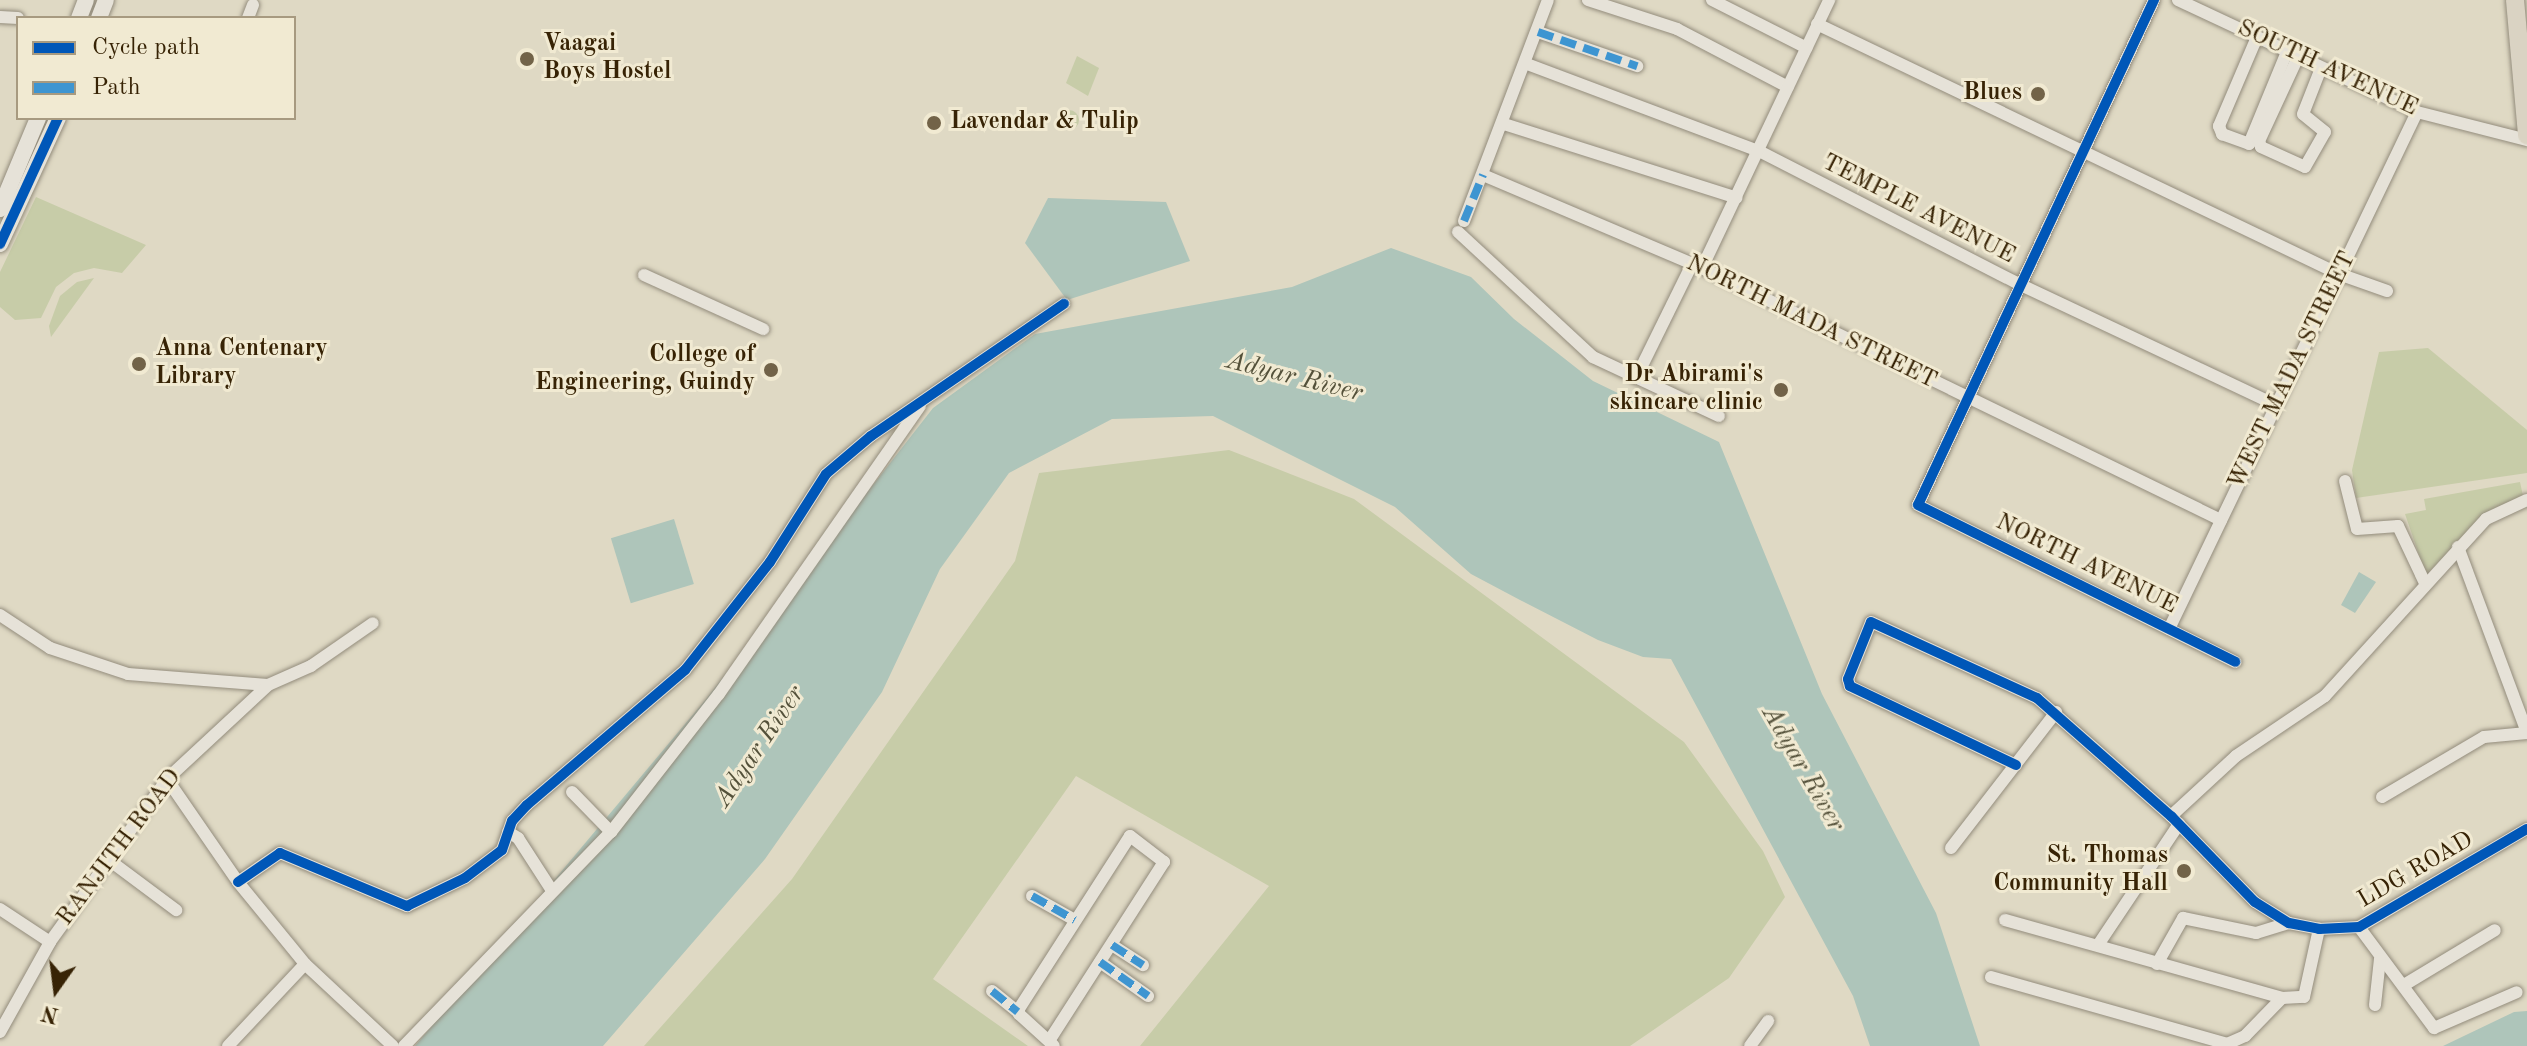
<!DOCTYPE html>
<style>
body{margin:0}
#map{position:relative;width:2527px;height:1046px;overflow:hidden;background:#dfd9c4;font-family:"Old Standard TT",serif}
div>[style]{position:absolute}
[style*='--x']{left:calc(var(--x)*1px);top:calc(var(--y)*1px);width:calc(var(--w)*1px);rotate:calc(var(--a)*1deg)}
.green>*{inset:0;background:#c7cca8}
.round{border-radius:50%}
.water>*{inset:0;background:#aec5ba;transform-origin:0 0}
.roads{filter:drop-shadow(0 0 2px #938c7c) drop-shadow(0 0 2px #938c7c)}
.street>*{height:12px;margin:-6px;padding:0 6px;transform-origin:6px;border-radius:6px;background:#e6e2d8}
.secondary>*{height:16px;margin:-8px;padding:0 8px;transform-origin:8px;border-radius:8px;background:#e6e2d8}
.primary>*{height:18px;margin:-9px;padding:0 9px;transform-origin:9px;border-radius:9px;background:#dad3c3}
.quiet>*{height:8px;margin-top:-4px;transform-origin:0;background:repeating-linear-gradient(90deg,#3e95d1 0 16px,transparent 0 24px)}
.cycleway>*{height:10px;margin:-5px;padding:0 5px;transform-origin:5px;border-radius:5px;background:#0057b8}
.dots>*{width:22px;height:22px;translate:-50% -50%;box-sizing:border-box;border:4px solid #f1ead2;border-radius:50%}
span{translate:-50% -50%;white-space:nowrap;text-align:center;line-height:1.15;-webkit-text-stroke:6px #f1ead2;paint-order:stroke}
.poi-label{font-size:24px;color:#372305;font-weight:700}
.left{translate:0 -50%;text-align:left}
.right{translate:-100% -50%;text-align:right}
.street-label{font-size:24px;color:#372305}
.water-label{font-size:26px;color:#54513a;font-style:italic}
.legend{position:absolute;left:16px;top:16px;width:280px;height:104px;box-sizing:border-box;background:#f1ead2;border:2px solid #a79a80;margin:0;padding:10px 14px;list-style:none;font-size:24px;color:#372305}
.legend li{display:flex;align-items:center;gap:16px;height:40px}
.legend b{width:40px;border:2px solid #a79a80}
.north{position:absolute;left:16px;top:950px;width:80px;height:80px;-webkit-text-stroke:6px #f1ead2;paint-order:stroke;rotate:194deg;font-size:22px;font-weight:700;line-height:32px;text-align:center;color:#372305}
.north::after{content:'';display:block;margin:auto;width:28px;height:36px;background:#372305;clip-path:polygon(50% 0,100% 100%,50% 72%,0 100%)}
</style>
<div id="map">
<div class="green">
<i style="clip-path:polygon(1077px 56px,1099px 68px,1088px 96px,1066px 83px)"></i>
<i class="round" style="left:1059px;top:110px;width:20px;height:20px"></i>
<i style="clip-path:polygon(36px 197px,146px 245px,122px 273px,94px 268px,74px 273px,56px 287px,41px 318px,15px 320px,0 307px,0 272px)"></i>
<i style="clip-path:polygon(94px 278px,51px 337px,49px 326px,60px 296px,77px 282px)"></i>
<i style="clip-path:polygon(2428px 348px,2527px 430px,2527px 473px,2356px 498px,2352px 470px,2379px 352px)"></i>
<i style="clip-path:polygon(1229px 450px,1354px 499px,1684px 742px,1763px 851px,1785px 897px,1729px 978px,1630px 1046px,1140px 1046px,1269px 886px,1076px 776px,933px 979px,1028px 1046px,644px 1046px,792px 879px,1015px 561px,1039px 473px)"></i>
<i style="clip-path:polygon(2520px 482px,2523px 496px,2470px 529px,2426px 575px,2405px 514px,2426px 510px,2424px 499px)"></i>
</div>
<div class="water">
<i style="clip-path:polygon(1048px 198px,1166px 202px,1190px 261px,1067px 300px,1025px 243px)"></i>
<i style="clip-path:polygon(1391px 248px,1471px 277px,1514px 319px,1593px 381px,1719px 442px,1822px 694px,1936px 913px,1980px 1046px,1870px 1046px,1853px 996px,1671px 659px,1643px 657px,1598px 640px,1520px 600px,1471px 574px,1395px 507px,1213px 416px,1112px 419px,1009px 473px,940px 569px,882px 692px,765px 859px,603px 1046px,415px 1046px,706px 699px,933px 408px,1035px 334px,1292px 287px)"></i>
<i style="left:674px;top:519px;width:68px;height:66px;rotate:73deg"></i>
<i style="clip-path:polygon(2359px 572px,2376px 582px,2355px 613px,2341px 605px)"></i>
<i style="clip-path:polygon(2527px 1011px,2527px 1046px,2443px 1046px,2514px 1012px)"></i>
</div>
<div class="roads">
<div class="street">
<i style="--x:1588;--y:0;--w:94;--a:18"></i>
<i style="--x:1677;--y:29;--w:125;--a:27.6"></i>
<i style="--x:1712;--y:0;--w:106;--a:26.8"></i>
<i style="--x:2154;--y:0;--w:557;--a:115.05"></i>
<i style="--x:1918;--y:505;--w:354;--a:26.3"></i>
<i style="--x:2178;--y:0;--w:264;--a:25.1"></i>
<i style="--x:2417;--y:112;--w:114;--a:14.3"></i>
<i style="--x:0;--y:17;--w:18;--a:3"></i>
<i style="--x:248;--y:18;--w:14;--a:-69"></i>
<i style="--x:1817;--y:24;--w:579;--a:25.59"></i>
<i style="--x:2339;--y:274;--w:51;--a:19.5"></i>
<i style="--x:1538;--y:32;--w:105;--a:19"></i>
<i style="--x:2257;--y:37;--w:97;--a:113.1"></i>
<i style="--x:2219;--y:126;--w:9;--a:69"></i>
<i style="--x:2222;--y:134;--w:29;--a:20"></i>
<i style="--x:2249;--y:144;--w:100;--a:-67.6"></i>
<i style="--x:2298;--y:57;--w:93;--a:114.9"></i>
<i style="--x:2259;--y:141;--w:6;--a:72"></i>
<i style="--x:2261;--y:147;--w:48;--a:24.4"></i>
<i style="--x:2305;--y:167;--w:40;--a:-60.3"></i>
<i style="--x:2325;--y:132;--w:28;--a:-141"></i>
<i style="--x:2303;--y:114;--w:49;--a:-68.6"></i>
<i style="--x:1527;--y:64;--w:248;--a:20.6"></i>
<i style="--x:1759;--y:151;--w:294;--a:27.1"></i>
<i style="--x:2021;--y:285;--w:282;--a:25.2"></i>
<i style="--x:1504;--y:124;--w:244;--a:17.6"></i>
<i style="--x:1483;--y:175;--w:238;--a:23"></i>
<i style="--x:1702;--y:268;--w:577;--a:25.9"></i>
<i style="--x:1464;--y:221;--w:236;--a:-69.2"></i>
<i style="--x:1458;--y:232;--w:184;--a:42.8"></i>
<i style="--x:1593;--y:357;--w:139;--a:25.1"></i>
<i style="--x:1702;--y:268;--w:297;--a:-64.6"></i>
<i style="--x:644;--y:275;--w:131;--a:24.4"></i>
<i style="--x:1636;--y:378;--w:127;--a:-63.8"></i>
<i style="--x:2345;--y:481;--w:49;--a:76"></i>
<i style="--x:2357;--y:529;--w:41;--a:-4.2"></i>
<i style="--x:2398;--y:526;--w:63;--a:64.7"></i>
<i style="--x:2458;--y:547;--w:198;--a:69.6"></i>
<i style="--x:0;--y:615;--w:60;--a:33.4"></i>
<i style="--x:50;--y:648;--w:82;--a:18.4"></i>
<i style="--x:128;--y:674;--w:140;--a:4.5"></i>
<i style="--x:2169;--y:629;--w:573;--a:-64.37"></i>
<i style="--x:2016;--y:765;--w:184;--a:-154.6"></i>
<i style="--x:1850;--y:686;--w:7;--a:-106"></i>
<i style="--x:1848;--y:679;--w:61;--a:-68"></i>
<i style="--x:1871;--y:622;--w:183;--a:24.6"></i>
<i style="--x:2037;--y:698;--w:179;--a:41.4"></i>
<i style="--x:2171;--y:816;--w:120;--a:45.7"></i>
<i style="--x:2255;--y:902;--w:40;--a:32"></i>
<i style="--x:2289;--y:923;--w:31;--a:11"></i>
<i style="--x:2319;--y:929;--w:40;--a:-2.9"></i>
<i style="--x:2359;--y:927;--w:194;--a:-30.3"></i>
<i style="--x:167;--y:779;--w:125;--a:55.4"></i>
<i style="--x:238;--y:882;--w:106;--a:50.7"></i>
<i style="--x:305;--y:964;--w:120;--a:43"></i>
<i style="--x:572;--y:792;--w:56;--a:45.7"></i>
<i style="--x:2382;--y:797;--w:118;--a:-30.5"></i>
<i style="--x:2484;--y:737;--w:43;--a:-5.3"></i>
<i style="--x:2171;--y:816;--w:88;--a:-42.7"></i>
<i style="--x:2236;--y:756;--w:107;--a:-34"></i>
<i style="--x:2325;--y:696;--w:239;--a:-47.7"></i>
<i style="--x:2486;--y:519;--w:45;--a:-24.9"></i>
<i style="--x:508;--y:832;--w:12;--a:31"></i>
<i style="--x:518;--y:838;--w:61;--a:57.1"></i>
<i style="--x:1951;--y:848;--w:172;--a:-52.3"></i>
<i style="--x:109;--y:860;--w:84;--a:36.7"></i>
<i style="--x:238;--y:882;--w:51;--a:-34.6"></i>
<i style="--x:280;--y:853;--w:138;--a:22.7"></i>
<i style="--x:407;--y:906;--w:64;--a:-25.8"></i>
<i style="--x:465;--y:878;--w:46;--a:-37.1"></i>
<i style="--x:502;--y:850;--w:31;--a:-71"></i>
<i style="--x:512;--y:821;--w:22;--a:-47"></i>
<i style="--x:527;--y:805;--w:208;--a:-40.5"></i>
<i style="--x:685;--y:670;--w:137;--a:-51.8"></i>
<i style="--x:770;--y:562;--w:104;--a:-57.5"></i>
<i style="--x:826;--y:474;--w:59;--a:-40.2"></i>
<i style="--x:871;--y:436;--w:234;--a:-34.4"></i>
<i style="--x:1032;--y:896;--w:49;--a:29.2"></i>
<i style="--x:0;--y:909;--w:60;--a:33.4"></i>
<i style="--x:2005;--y:920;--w:288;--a:15.7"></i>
<i style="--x:2359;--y:927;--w:126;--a:53.4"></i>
<i style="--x:2434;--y:1028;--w:90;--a:-23.4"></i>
<i style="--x:1112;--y:945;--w:37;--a:33"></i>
<i style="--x:2098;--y:945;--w:146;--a:-56.2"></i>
<i style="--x:1100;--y:962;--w:59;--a:35.3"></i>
<i style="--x:2157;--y:964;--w:53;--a:-60.5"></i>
<i style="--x:2183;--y:918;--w:75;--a:11.6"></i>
<i style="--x:2256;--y:933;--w:34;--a:-17"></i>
<i style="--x:1991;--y:977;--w:245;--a:15.8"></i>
<i style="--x:2227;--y:1044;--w:20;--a:-24"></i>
<i style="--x:2245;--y:1036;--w:53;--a:-45.8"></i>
<i style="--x:2282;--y:998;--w:22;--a:-3"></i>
<i style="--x:2304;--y:997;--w:70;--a:-77.6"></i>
<i style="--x:2404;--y:985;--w:106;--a:-31.1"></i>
<i style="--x:992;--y:991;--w:33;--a:39"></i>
<i style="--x:2375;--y:1005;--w:46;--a:-83.8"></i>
<i style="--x:0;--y:1032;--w:103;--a:-60.9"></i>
<i style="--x:50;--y:942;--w:201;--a:-54.3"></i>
<i style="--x:167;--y:779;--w:138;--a:-42.9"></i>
<i style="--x:268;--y:685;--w:47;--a:-23.8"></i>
<i style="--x:311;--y:666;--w:75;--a:-34.7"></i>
<i style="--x:1049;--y:1041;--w:213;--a:-57.3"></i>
<i style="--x:1164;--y:862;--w:43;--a:-142.6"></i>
<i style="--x:1130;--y:836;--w:206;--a:122.7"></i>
<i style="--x:1019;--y:1009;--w:5;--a:90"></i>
<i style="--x:1019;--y:1014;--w:47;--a:42.4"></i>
<i style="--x:228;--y:1046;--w:112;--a:-46.8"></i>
<i style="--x:404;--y:1046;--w:298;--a:-46"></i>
<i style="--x:611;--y:832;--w:175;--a:-52"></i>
<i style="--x:719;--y:694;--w:351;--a:-55.1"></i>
<i style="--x:1750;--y:1046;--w:31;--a:-54"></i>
</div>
<div class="secondary">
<i style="--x:79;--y:18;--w:19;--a:-69"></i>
<i style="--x:99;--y:18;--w:19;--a:-69"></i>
<i style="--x:0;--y:209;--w:99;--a:-67.3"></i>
<i style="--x:0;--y:244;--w:139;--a:-65.3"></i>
</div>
<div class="primary">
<i style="--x:2515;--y:0;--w:136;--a:84.9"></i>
</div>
</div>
<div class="quiet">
<i style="--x:1538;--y:32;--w:105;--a:19"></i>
<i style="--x:1464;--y:221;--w:50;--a:-67.6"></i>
<i style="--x:1032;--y:896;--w:49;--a:29.2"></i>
<i style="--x:1112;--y:945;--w:37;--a:33"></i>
<i style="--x:1100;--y:962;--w:59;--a:35.3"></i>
<i style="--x:992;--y:991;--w:33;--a:39"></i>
</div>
<div class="cycleway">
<i style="--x:2154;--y:0;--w:557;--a:115.05"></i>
<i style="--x:1918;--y:505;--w:354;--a:26.3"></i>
<i style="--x:0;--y:244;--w:139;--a:-65.3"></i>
<i style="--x:2016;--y:765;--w:184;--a:-154.6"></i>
<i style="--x:1850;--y:686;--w:7;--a:-106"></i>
<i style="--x:1848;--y:679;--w:61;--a:-68"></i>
<i style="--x:1871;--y:622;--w:183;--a:24.6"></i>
<i style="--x:2037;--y:698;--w:179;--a:41.4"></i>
<i style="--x:2171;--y:816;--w:120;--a:45.7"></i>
<i style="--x:2255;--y:902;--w:40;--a:32"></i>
<i style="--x:2289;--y:923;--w:31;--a:11"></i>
<i style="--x:2319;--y:929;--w:40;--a:-2.9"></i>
<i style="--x:2359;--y:927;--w:194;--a:-30.3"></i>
<i style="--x:238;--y:882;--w:51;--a:-34.6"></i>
<i style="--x:280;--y:853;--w:138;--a:22.7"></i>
<i style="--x:407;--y:906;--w:64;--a:-25.8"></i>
<i style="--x:465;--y:878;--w:46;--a:-37.1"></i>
<i style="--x:502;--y:850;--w:31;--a:-71"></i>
<i style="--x:512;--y:821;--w:22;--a:-47"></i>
<i style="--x:527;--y:805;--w:208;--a:-40.5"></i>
<i style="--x:685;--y:670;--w:137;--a:-51.8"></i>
<i style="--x:770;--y:562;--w:104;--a:-57.5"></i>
<i style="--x:826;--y:474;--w:59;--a:-40.2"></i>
<i style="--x:871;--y:436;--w:234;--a:-34.4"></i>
</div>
<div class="dots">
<i style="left:527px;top:59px;background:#726348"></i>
<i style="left:2038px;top:94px;background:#726348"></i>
<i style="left:934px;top:123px;background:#726348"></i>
<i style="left:139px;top:364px;background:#726348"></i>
<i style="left:771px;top:370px;background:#726348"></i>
<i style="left:1781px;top:390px;background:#726348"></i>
<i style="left:2184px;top:871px;background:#726348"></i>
</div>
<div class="poi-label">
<span class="left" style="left:543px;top:59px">Vaagai<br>Boys Hostel</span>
<span class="right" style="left:2022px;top:94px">Blues</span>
<span class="left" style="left:950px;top:123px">Lavendar &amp; Tulip</span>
<span class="left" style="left:155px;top:364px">Anna Centenary<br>Library</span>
<span class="right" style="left:755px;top:370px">College of<br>Engineering, Guindy</span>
<span class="right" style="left:1763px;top:390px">Dr Abirami's<br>skincare clinic</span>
<span class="right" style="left:2168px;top:871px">St. Thomas<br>Community Hall</span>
</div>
<div class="street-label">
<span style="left:2327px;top:69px;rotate:25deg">SOUTH AVENUE</span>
<span style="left:1918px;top:210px;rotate:27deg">TEMPLE AVENUE</span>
<span style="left:1811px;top:323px;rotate:26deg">NORTH MADA STREET</span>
<span style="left:2293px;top:371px;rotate:-64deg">WEST MADA STREET</span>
<span style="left:2086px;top:565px;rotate:26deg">NORTH AVENUE</span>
<span style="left:120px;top:848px;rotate:-53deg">RANJITH ROAD</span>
<span style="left:2416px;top:871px;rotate:-30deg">LDG ROAD</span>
</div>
<div class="water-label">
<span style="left:1294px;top:378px;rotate:14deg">Adyar River</span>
<span style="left:760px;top:747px;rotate:-56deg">Adyar River</span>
<span style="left:1802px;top:769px;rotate:60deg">Adyar River</span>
</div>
<ul class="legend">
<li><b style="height:10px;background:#0057b8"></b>Cycle path</li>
<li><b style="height:10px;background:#3e95d1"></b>Path</li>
</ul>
<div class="north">N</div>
</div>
